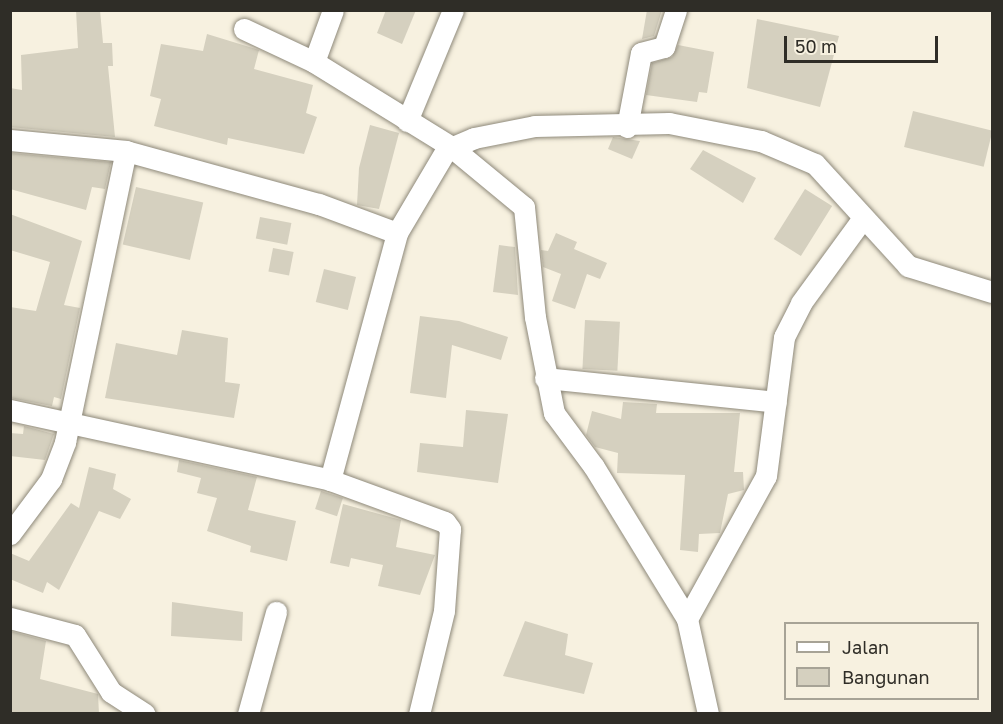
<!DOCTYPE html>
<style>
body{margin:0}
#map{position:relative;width:1003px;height:724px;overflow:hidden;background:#f7f1e0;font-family:"Golos Text",sans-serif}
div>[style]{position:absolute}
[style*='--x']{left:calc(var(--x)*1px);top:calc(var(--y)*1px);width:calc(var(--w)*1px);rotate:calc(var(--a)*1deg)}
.building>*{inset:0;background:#d5d0bf;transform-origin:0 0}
.roads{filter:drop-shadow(0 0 2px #8e897a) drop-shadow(0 0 2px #8e897a)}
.street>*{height:21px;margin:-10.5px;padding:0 10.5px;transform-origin:10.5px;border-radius:10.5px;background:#fff}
span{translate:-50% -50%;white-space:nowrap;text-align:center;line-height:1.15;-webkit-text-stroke:5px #f7f1e0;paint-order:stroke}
.frame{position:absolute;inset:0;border:12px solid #2f2d27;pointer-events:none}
.legend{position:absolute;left:784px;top:622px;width:195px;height:78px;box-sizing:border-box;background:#f7f1e0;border:2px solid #a7a396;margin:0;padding:8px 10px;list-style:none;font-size:18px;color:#2f2d27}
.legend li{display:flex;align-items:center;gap:12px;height:30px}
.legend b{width:30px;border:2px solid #a7a396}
.scale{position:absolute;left:784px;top:36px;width:154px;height:27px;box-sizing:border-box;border:3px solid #2f2d27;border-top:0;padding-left:8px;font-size:18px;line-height:21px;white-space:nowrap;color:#2f2d27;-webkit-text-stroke:4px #f7f1e0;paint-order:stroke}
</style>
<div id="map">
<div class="building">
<i style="clip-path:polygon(76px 10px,100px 10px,103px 43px,112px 43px,113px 66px,108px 66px,115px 137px,10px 127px,10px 88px,22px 90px,21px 55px,78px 48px)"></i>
<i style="clip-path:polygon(386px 10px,416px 10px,402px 44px,377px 33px)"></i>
<i style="clip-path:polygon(647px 10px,662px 10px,654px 36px,642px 39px)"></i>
<i style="clip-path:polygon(757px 19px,839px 36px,820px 107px,747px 88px)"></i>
<i style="clip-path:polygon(207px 34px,259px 50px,254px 69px,313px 85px,306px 113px,317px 117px,304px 154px,228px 138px,227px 145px,154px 126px,161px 99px,150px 96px,161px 44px,203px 51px)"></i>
<i style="clip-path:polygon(678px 45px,714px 52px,707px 93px,699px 92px,697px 102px,646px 95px,652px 63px,672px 57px)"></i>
<i style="left:913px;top:111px;width:82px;height:37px;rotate:14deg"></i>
<i style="clip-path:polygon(370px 125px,399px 133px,379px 209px,357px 205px,359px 168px)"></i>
<i style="clip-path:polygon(613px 137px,640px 141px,632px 159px,608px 149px)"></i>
<i style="clip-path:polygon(703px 150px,756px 178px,743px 203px,690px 169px)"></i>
<i style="clip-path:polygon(10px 153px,111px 162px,105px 189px,92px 187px,86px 210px,10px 189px)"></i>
<i style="left:136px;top:187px;width:69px;height:59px;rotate:13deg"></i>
<i style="left:805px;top:189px;width:32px;height:59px;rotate:32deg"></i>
<i style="clip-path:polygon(10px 214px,82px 241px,64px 305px,80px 308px,61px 399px,54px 397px,52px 406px,10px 398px,10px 307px,36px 311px,50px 262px,10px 250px)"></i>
<i style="left:260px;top:217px;width:32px;height:22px;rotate:11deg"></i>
<i style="clip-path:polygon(556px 233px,577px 242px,574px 249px,607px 263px,600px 279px,587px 274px,575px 309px,552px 301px,561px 274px,543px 267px,541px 250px,548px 251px)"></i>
<i style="clip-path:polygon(499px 245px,515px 247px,518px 295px,493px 292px)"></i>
<i style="left:273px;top:248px;width:21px;height:24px;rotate:11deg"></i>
<i style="left:324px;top:269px;width:33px;height:34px;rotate:14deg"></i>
<i style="clip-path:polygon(420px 316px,459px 321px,508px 337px,501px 360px,452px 345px,446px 398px,410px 393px)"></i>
<i style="left:585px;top:320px;width:35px;height:49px;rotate:3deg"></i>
<i style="clip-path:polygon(182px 330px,228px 338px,225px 382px,240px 384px,234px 418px,105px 398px,116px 343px,177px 355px)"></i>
<i style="clip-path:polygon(623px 402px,657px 404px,656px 413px,740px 413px,734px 472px,743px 472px,744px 490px,728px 494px,720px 533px,699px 534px,698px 552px,680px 550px,685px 475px,617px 473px,618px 453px,595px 447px,586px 435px,592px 411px,621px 419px)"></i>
<i style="clip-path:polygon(466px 410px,508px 414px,498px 483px,417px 472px,420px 443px,463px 447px)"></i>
<i style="clip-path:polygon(24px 426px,54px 434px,45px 460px,10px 456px,10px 433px,23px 434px)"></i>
<i style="clip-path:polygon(179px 460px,257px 477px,248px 510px,296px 521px,287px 561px,250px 552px,251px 546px,207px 531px,217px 498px,197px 493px,201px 478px,177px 472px)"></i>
<i style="clip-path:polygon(89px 467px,116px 474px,113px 489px,131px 499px,120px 519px,99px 511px,59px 590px,47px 582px,43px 593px,10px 579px,10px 553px,29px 561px,71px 503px,79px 508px)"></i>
<i style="left:321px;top:491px;width:23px;height:19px;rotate:18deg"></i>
<i style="clip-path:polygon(343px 504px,401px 520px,396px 547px,435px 555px,420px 595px,378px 586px,383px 565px,351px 558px,349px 567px,330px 563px)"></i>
<i style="clip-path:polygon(172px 602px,243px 612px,242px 641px,171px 636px)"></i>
<i style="clip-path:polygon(525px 621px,568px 634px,565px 655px,593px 663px,584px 694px,503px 676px)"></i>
<i style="clip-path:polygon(10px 631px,46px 641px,40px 679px,98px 694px,99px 714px,10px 714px)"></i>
</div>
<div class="roads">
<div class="street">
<i style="--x:244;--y:29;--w:77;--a:25.2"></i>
<i style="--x:314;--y:62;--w:160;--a:31.7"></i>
<i style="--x:450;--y:146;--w:96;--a:39.5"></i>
<i style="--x:524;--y:207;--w:111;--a:84.3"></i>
<i style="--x:535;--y:317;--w:98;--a:78.8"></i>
<i style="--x:554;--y:413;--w:67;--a:53.5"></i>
<i style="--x:594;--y:467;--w:178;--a:58.5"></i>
<i style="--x:687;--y:619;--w:97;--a:77.5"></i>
<i style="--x:314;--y:62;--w:55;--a:-69.9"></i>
<i style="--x:407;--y:121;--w:120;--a:-67.5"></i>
<i style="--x:627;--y:127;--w:75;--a:-79.3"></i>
<i style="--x:641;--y:53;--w:24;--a:-15"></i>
<i style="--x:664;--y:47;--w:39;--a:-72"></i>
<i style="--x:10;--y:140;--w:117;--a:5.4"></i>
<i style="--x:126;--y:151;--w:200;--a:15.4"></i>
<i style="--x:319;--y:204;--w:83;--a:20.4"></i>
<i style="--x:545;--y:378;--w:232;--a:5.9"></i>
<i style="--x:10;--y:410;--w:328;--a:12.3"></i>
<i style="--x:330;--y:480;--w:122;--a:20.1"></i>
<i style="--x:445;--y:522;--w:9;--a:54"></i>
<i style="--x:450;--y:529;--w:82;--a:94.2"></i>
<i style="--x:444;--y:611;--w:106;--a:103.6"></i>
<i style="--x:330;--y:480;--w:256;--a:-74.8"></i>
<i style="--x:397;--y:233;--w:96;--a:-59.4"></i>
<i style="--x:446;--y:150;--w:30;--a:-23"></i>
<i style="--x:474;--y:138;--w:62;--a:-11.1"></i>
<i style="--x:535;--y:126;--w:134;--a:-1.3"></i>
<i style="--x:669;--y:123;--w:94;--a:11.1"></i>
<i style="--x:761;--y:141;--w:59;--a:23.1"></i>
<i style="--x:815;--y:164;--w:138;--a:47.6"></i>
<i style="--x:908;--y:266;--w:88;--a:17.2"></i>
<i style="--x:10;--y:534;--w:69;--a:-53.3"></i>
<i style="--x:51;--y:479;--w:40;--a:-69"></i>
<i style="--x:65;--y:442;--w:297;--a:-78.2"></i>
<i style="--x:10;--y:618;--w:67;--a:14.7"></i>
<i style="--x:75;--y:635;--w:67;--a:57.7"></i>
<i style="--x:111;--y:692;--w:40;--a:32.9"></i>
<i style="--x:687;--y:619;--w:163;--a:-61.1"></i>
<i style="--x:766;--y:476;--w:140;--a:-82.6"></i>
<i style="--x:784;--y:337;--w:38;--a:-63"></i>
<i style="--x:801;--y:303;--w:105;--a:-53.9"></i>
<i style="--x:248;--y:714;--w:106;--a:-74.6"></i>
</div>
</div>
<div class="frame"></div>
<ul class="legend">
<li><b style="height:8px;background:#fff"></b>Jalan</li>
<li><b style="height:16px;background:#d5d0bf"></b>Bangunan</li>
</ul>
<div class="scale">50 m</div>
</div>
